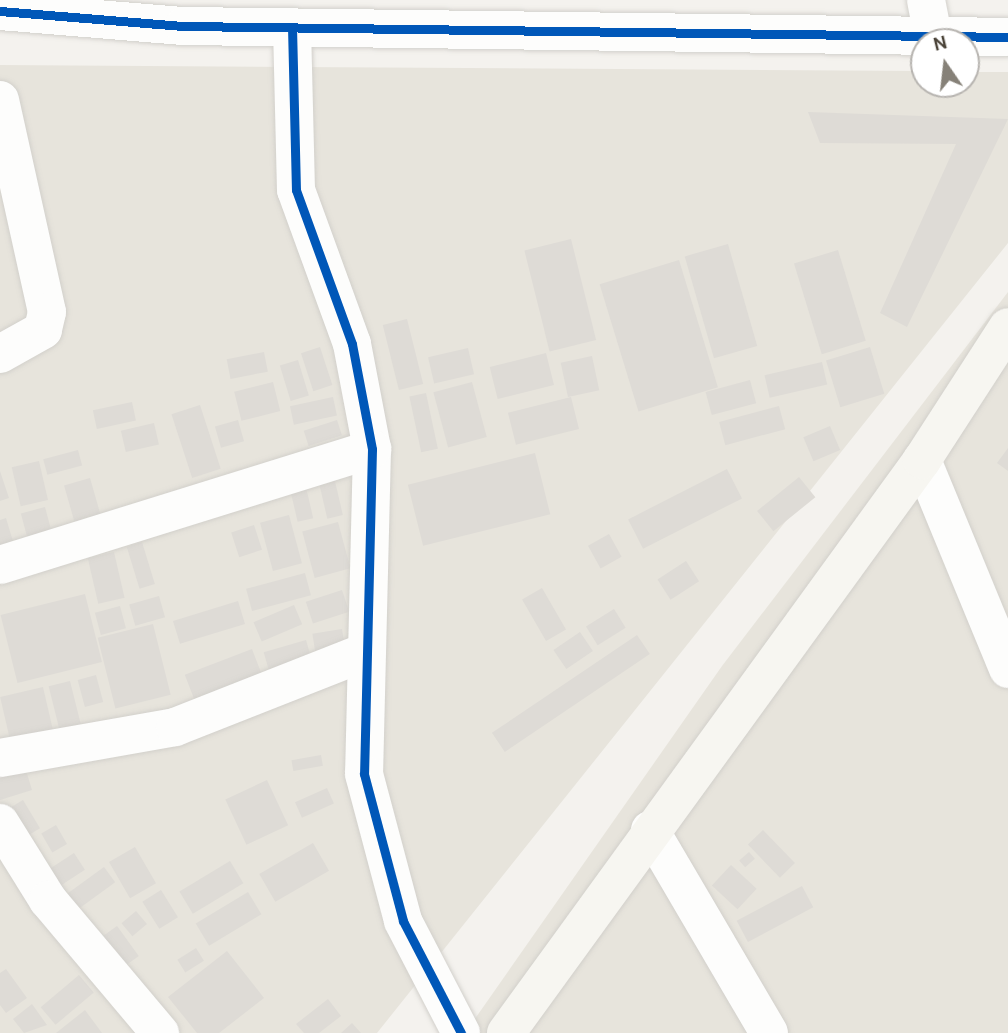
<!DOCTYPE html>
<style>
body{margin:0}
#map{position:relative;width:1008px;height:1033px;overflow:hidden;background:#f4f2ee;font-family:Overpass,sans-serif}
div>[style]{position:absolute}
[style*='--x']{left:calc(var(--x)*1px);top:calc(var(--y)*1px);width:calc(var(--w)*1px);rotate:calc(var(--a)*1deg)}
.residential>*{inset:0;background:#e7e4dc}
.building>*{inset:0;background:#dedbd6;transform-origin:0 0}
.roads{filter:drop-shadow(0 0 2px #d2d0cb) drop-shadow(0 0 2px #d2d0cb)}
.street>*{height:38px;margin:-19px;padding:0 19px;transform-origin:19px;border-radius:19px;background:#fdfdfc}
.secondary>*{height:38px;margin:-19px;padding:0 19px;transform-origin:19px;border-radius:19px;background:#f7f6f1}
.cycleway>*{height:9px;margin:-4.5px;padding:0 4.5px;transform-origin:4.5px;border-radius:4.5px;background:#0057b8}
span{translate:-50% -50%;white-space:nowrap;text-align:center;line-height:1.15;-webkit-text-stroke:7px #fff;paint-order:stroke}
.north{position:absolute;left:910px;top:28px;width:70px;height:70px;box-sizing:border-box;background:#fff;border:2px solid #b7b4b0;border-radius:50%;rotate:346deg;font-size:19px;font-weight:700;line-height:28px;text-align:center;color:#4b4439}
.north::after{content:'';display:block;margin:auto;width:24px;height:32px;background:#868178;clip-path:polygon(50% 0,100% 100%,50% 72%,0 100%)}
</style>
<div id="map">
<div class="residential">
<i style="clip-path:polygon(0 65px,924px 71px,924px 84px,966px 84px,966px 72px,1008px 72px,1008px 243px,377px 1033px,0 1033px)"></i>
<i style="clip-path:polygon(1008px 292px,1008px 1033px,465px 1033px,722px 666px)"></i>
</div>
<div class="building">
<i style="clip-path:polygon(808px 112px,1008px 119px,907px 327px,880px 313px,956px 144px,820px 143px)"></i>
<i style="left:571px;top:239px;width:104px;height:48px;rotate:76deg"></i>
<i style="left:728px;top:244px;width:106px;height:45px;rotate:74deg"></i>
<i style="left:838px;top:250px;width:95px;height:46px;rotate:73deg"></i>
<i style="left:679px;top:260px;width:133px;height:83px;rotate:73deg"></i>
<i style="left:407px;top:319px;width:67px;height:25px;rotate:76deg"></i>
<i style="left:320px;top:347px;width:40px;height:20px;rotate:72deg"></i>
<i style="left:870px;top:347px;width:49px;height:46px;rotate:73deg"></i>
<i style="left:468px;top:348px;width:27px;height:41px;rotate:77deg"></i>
<i style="left:264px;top:352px;width:20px;height:38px;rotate:79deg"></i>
<i style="left:546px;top:353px;width:33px;height:58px;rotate:76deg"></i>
<i style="left:592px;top:356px;width:35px;height:32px;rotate:78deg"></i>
<i style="left:298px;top:360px;width:37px;height:19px;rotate:73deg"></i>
<i style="left:822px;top:362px;width:23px;height:59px;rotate:77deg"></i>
<i style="left:750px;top:380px;width:24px;height:46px;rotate:75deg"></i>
<i style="left:273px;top:382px;width:30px;height:40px;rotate:76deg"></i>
<i style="left:472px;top:382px;width:57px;height:40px;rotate:75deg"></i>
<i style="left:426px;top:393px;width:57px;height:17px;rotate:78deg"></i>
<i style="left:333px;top:397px;width:19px;height:44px;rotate:78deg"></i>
<i style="left:571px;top:397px;width:33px;height:65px;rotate:76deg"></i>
<i style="left:132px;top:402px;width:19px;height:40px;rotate:78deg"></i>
<i style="left:200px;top:405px;width:67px;height:30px;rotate:72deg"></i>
<i style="left:779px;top:406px;width:24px;height:62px;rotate:75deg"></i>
<i style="left:238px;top:420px;width:22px;height:24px;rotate:74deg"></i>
<i style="left:337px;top:420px;width:16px;height:35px;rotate:72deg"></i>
<i style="left:154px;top:423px;width:22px;height:34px;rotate:77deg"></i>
<i style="left:830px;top:426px;width:26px;height:29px;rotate:67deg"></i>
<i style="clip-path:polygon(1008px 448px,1008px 471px,997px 463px)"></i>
<i style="left:78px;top:450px;width:16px;height:36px;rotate:75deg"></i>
<i style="left:535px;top:453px;width:63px;height:131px;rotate:76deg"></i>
<i style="left:39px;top:461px;width:40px;height:28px;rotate:77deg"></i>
<i style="left:727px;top:469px;width:33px;height:111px;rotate:63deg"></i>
<i style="clip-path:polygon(0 471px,9px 498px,0 501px)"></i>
<i style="left:799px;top:477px;width:26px;height:54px;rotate:51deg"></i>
<i style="left:90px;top:478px;width:43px;height:27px;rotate:74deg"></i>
<i style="left:335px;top:481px;width:35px;height:16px;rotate:77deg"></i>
<i style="left:306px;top:487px;width:32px;height:16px;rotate:77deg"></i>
<i style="left:45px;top:507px;width:30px;height:25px;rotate:75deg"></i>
<i style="left:289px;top:515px;width:50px;height:30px;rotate:75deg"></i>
<i style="clip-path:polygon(6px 518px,15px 548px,0 552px,0 520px)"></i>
<i style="left:338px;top:522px;width:48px;height:37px;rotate:75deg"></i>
<i style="left:254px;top:525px;width:26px;height:24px;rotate:72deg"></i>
<i style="left:609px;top:534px;width:26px;height:24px;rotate:61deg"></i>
<i style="left:142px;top:542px;width:44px;height:16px;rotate:73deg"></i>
<i style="left:114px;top:552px;width:47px;height:27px;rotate:77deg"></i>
<i style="left:686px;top:561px;width:24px;height:34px;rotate:57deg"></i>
<i style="left:305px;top:573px;width:23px;height:61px;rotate:75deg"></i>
<i style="left:542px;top:588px;width:48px;height:23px;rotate:60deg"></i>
<i style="left:342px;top:590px;width:23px;height:38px;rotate:72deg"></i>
<i style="left:85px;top:594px;width:70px;height:87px;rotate:76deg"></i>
<i style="left:159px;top:596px;width:22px;height:31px;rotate:74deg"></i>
<i style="left:238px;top:601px;width:24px;height:68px;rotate:73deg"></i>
<i style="left:294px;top:605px;width:21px;height:44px;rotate:67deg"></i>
<i style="left:120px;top:606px;width:23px;height:26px;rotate:75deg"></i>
<i style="left:614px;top:609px;width:22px;height:33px;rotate:58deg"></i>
<i style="left:153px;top:624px;width:73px;height:57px;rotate:76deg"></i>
<i style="left:342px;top:629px;width:19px;height:30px;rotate:81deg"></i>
<i style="left:580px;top:632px;width:23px;height:32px;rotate:56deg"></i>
<i style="left:637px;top:635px;width:23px;height:175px;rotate:56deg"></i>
<i style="left:306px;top:640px;width:18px;height:44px;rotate:74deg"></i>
<i style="left:252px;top:649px;width:30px;height:72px;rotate:69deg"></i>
<i style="left:96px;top:675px;width:28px;height:19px;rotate:75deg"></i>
<i style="left:70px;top:681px;width:49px;height:22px;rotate:76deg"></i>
<i style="left:43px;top:687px;width:54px;height:44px;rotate:77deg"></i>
<i style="left:321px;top:755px;width:11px;height:30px;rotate:80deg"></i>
<i style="clip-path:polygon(25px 767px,32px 790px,0 800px,0 775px)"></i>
<i style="left:267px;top:780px;width:50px;height:46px;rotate:65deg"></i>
<i style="left:327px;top:788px;width:17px;height:35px;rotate:66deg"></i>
<i style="left:23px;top:800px;width:33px;height:19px;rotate:59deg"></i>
<i style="left:56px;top:825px;width:22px;height:17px;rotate:60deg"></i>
<i style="left:763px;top:830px;width:46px;height:21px;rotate:46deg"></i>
<i style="left:313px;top:843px;width:32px;height:62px;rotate:60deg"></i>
<i style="left:135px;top:847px;width:42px;height:30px;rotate:60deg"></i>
<i style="left:749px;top:852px;width:9px;height:13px;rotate:49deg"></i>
<i style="left:74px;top:853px;width:20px;height:33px;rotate:57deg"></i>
<i style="left:230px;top:861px;width:26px;height:59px;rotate:59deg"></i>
<i style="left:731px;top:865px;width:35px;height:28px;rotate:43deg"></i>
<i style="left:104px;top:867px;width:19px;height:48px;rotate:54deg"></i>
<i style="left:802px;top:886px;width:24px;height:74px;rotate:62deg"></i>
<i style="left:161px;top:890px;width:32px;height:22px;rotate:58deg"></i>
<i style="left:248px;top:892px;width:26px;height:61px;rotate:59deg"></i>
<i style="left:136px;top:911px;width:17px;height:19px;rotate:50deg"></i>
<i style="left:117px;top:926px;width:37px;height:24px;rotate:54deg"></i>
<i style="left:196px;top:948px;width:15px;height:22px;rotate:58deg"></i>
<i style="clip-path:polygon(227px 951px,264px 998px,219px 1033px,197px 1033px,168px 997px)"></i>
<i style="clip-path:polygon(6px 969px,27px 998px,6px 1013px,0 1005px,0 973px)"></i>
<i style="left:79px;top:975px;width:23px;height:50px;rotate:50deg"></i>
<i style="clip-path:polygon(328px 999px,341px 1016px,319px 1033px,304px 1033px,296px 1024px)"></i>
<i style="clip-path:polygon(32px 1004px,47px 1025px,24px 1033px,13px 1019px)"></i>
<i style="clip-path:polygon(85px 1010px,102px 1033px,56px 1033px)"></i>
<i style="clip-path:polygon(352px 1023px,361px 1033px,341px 1033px)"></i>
</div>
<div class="roads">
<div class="street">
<i style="--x:926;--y:0;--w:33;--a:79"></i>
<i style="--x:0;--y:11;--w:185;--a:4.7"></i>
<i style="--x:184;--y:26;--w:824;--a:0.76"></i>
<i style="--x:292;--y:27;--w:163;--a:88.6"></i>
<i style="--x:296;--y:190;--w:164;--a:70"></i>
<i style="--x:352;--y:344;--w:107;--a:79.2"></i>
<i style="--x:372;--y:449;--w:325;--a:91.4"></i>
<i style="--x:364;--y:774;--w:152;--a:75.1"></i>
<i style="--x:403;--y:921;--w:126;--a:62.6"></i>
<i style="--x:0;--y:100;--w:217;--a:77.5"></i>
<i style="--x:47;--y:312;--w:18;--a:103"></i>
<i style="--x:43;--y:330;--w:49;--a:150.8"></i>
<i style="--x:922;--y:460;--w:226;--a:67.6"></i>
<i style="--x:0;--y:565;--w:390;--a:-17.3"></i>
<i style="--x:0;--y:758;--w:178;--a:-10"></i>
<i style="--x:175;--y:727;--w:202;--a:-21.5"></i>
<i style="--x:0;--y:823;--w:91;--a:58.1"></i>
<i style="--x:48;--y:900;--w:174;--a:49.9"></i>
<i style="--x:650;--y:830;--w:235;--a:59.6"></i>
</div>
<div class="secondary">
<i style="--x:506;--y:1033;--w:708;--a:-54.02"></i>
<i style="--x:922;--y:460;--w:158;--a:-57.1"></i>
</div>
</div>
<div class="cycleway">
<i style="--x:0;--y:11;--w:185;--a:4.7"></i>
<i style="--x:184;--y:26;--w:824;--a:0.76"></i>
<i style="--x:292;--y:27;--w:163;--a:88.6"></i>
<i style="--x:296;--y:190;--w:164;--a:70"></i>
<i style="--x:352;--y:344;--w:107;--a:79.2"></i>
<i style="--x:372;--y:449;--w:325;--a:91.4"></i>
<i style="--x:364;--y:774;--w:152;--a:75.1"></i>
<i style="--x:403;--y:921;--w:126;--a:62.6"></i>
</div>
<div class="north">N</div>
</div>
